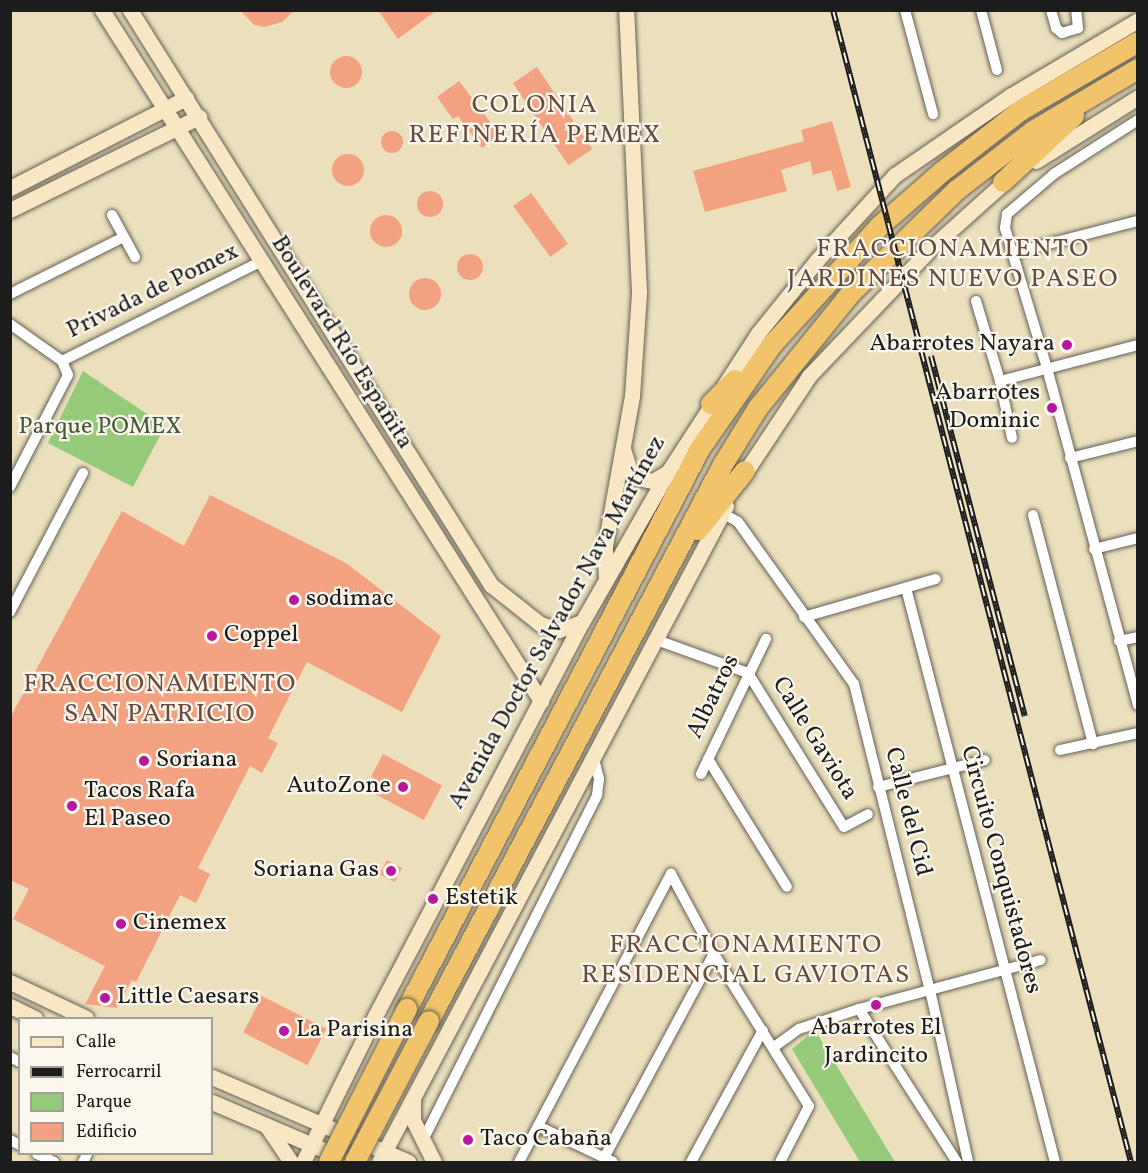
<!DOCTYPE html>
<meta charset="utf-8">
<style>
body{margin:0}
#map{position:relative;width:1148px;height:1173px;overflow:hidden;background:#ebdfbc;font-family:Vollkorn,serif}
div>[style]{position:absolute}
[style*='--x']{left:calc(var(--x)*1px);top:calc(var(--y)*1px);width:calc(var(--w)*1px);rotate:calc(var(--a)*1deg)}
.green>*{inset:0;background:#96ca7b}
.building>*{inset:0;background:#f2a281;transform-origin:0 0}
.round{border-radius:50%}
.roads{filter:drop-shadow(0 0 2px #646054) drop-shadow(0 0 2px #646054)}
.street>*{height:10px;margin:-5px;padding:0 5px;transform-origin:5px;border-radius:5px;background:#fff}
.secondary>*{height:15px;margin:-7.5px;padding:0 7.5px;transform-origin:7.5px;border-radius:7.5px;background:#f9e7c3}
.highway>*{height:20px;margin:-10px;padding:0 10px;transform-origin:10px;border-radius:10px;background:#f1c36a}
.rail>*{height:6px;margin-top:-3px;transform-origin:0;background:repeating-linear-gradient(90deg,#fbf7ec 0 11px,#1c1c1c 0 22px);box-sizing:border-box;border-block:2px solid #1c1c1c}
.bridges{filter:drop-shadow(0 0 2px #646054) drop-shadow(0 0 2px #646054)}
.highway-bridge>*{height:20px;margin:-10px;padding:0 10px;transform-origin:10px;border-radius:10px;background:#f1c36a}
.dots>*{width:16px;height:16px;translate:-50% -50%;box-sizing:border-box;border:3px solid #fbf7ec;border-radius:50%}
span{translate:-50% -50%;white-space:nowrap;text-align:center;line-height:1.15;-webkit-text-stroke:4.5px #fbf7ec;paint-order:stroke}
.street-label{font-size:24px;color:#1c1c1c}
.poi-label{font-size:24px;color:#1c1c1c}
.right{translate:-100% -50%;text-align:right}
.left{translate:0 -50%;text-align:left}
.park-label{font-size:24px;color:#47593d}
.neighbourhood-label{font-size:26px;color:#674b3f;letter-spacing:1.5px}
.frame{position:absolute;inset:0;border:12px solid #1c1c1c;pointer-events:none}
.legend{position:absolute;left:18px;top:1017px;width:195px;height:138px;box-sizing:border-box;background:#fbf7ec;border:2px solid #a29f99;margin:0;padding:8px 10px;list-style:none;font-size:18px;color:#1c1c1c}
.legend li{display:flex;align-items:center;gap:12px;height:30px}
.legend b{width:30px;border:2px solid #a29f99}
</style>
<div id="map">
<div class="green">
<i style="clip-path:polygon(83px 371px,165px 426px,133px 487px,48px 443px)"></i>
<i style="clip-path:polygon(815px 1030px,895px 1162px,860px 1162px,792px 1049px)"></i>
</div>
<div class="building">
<i style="clip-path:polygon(240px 10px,295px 10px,282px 22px,264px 27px,254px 25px)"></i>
<i style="clip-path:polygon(378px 10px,437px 10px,398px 39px)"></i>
<i class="round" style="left:330px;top:56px;width:32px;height:32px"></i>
<i style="left:537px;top:67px;width:99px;height:29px;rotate:56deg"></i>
<i style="clip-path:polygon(459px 81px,500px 135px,482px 148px,458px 116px,453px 119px,437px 97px)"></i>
<i style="clip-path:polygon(832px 121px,851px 187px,837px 191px,831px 170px,813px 175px,810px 161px,781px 170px,787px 191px,705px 212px,693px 171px,804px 141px,801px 130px)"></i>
<i class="round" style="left:381px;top:131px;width:22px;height:22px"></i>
<i class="round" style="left:332px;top:154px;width:32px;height:32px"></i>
<i class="round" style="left:417px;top:191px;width:26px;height:26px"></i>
<i style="left:531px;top:193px;width:63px;height:22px;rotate:54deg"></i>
<i class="round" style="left:370px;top:215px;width:32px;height:32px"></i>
<i class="round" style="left:457px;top:254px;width:26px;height:26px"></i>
<i class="round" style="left:409px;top:278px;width:32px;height:32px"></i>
<i style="clip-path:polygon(210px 495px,346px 563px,441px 636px,402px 712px,307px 662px,268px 738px,278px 743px,262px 773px,250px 766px,198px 868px,210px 874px,196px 903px,180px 895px,136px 982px,132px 980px,117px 1008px,85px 1004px,105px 966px,13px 919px,29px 889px,10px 880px,10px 718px,122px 511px,184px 546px)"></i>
<i style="left:383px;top:754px;width:67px;height:39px;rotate:28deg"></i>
<i style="left:387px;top:860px;width:17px;height:16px;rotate:28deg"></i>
<i style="left:262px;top:996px;width:72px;height:41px;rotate:27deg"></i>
</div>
<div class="roads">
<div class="street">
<i style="--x:905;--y:10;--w:108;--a:74.9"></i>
<i style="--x:981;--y:10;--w:62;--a:75.1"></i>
<i style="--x:1051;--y:10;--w:19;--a:74"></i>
<i style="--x:1056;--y:28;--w:8;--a:40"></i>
<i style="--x:1062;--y:33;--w:17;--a:-17"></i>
<i style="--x:1078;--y:28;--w:18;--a:-96"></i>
<i style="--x:1138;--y:120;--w:100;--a:147.3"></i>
<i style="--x:1054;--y:174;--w:62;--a:139.6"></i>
<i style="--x:1007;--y:214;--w:14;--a:98"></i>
<i style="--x:1005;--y:228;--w:146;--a:73.3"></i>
<i style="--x:1047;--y:368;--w:349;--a:74.9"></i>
<i style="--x:112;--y:215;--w:48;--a:61.3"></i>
<i style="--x:1013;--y:253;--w:129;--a:-14.4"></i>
<i style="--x:10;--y:294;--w:127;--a:-26.6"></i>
<i style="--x:976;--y:301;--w:84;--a:73.3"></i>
<i style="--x:1000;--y:381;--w:58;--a:78.1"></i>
<i style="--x:10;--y:324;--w:64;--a:35.4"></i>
<i style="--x:62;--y:361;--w:15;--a:67"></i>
<i style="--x:68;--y:375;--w:126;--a:117.4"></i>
<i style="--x:62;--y:361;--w:224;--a:-26.6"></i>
<i style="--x:1000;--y:381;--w:143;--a:-14.6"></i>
<i style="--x:1070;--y:458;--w:70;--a:-14"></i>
<i style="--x:722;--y:513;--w:18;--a:29"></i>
<i style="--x:738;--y:522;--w:199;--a:54.4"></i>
<i style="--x:854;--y:684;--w:315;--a:76.1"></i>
<i style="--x:930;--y:990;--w:176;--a:77.5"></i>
<i style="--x:1033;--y:515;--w:237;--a:75.3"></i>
<i style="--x:1094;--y:549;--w:45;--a:-14"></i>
<i style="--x:906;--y:588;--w:593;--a:75.45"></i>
<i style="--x:10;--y:612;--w:157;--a:-62.3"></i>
<i style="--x:804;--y:617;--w:137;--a:-16.1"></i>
<i style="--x:654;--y:639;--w:100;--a:19.9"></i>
<i style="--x:748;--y:673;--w:181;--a:58.1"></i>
<i style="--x:844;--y:827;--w:27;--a:-28"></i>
<i style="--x:1119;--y:641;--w:19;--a:-12"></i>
<i style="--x:1060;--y:750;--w:80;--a:-12.3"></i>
<i style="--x:708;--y:759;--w:150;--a:58.3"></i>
<i style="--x:701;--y:774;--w:150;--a:-64.3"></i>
<i style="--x:878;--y:787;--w:110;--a:-14.2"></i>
<i style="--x:671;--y:874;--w:91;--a:61.7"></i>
<i style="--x:714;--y:954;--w:179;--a:58"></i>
<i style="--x:809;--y:1106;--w:63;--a:117.4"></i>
<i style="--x:859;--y:1009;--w:182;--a:57.4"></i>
<i style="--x:774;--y:1047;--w:31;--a:-36"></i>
<i style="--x:799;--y:1029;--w:63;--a:-18.4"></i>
<i style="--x:859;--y:1009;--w:188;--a:-15.1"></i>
<i style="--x:10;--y:1057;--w:11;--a:27"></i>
<i style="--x:538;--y:1126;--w:83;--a:25.6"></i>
<i style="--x:10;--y:1140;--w:11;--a:27"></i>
<i style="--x:422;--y:1142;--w:389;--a:-63.2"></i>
<i style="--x:597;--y:795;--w:16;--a:-83"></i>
<i style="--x:599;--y:779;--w:25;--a:-104"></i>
<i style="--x:37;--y:1154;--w:19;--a:25"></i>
<i style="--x:604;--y:1158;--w:232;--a:-61.7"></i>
<i style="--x:83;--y:1162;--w:9;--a:-63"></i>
<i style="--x:519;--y:1162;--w:326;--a:-62.2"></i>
<i style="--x:691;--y:1162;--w:150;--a:-61.4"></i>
</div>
<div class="secondary">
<i style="--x:102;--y:10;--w:819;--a:57.57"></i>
<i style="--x:130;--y:10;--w:679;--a:57.88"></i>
<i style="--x:491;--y:585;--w:63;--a:38.5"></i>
<i style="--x:540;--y:624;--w:20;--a:18"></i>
<i style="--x:559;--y:630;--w:24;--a:-19"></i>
<i style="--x:1036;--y:161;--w:120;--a:-32.1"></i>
<i style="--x:10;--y:188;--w:198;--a:-27.1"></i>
<i style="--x:10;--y:210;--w:211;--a:-26.2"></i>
<i style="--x:623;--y:449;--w:25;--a:72"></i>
<i style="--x:631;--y:473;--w:8;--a:40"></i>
<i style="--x:637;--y:478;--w:16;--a:11"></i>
<i style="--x:653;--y:481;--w:17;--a:-31"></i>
<i style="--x:740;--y:480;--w:125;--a:-56.4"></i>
<i style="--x:809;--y:376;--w:180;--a:-46.4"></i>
<i style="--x:933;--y:246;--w:103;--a:-41.9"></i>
<i style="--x:606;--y:580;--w:34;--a:-92"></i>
<i style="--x:605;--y:546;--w:152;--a:-79.8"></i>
<i style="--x:632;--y:396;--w:104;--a:-86.1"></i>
<i style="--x:639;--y:292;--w:282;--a:-92.6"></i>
<i style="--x:10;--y:982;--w:84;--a:25.3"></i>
<i style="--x:10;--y:1006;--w:28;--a:26"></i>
<i style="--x:212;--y:1077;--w:214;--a:23.4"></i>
<i style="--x:413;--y:1100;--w:20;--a:90"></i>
<i style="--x:413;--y:1120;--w:47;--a:63.4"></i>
<i style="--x:212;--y:1102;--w:152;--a:23.2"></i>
<i style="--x:266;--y:1125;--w:45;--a:56"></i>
<i style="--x:303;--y:1162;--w:163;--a:-63.7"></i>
<i style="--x:375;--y:1016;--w:445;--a:-62.3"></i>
<i style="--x:582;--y:622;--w:173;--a:-60.2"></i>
<i style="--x:668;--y:472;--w:167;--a:-57"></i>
<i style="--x:759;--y:332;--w:92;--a:-51.1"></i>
<i style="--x:817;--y:260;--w:115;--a:-47.5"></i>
<i style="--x:895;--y:175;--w:140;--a:-34.5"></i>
<i style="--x:1010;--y:96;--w:149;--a:-30.7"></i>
<i style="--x:379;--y:1162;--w:742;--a:-62.12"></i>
</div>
<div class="highway">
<i style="--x:1003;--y:182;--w:97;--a:-42.9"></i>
<i style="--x:711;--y:404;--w:34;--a:-45"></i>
<i style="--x:698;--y:530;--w:75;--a:-51.5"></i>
<i style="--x:407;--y:1009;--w:632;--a:-62.38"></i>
<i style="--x:700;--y:449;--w:126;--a:-55.3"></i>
<i style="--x:772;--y:345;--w:161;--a:-47.8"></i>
<i style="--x:880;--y:226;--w:82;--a:-41.1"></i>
<i style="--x:942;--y:172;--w:99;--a:-38"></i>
<i style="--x:1020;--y:111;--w:137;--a:-30.3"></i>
<i style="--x:429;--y:1021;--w:631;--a:-62.14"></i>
<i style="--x:724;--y:463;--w:65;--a:-58.3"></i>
<i style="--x:758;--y:408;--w:149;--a:-51"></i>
<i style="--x:852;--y:292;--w:146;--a:-44.2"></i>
<i style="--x:957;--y:190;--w:96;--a:-37.8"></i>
<i style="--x:1033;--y:131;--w:122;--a:-30.6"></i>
</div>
</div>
<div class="rail">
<i style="--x:833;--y:10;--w:1190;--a:75.5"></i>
<i style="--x:931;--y:356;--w:372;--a:75.4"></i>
</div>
<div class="bridges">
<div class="highway-bridge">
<i style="--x:329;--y:1162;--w:172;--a:-63"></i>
<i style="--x:355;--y:1162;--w:159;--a:-62.3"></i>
</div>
</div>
<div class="dots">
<i style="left:1067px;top:345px;background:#b5179e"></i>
<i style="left:1052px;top:408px;background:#b5179e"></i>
<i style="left:294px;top:600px;background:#b5179e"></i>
<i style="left:212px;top:636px;background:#b5179e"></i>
<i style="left:144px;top:761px;background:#b5179e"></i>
<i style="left:403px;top:787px;background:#b5179e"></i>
<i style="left:72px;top:806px;background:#b5179e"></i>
<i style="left:391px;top:871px;background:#b5179e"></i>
<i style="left:433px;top:899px;background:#b5179e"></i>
<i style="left:121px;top:924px;background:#b5179e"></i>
<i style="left:105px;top:998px;background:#b5179e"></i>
<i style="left:876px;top:1005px;background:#b5179e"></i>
<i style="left:284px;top:1031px;background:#b5179e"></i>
<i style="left:468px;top:1140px;background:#b5179e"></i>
</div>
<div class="street-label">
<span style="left:153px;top:292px;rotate:-26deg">Privada de Pomex</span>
<span style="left:341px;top:343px;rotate:58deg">Boulevard Río Españita</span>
<span style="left:558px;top:623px;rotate:-61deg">Avenida Doctor Salvador Nava Martínez</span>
<span style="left:714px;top:697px;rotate:-64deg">Albatros</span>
<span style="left:814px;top:739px;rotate:58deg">Calle Gaviota</span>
<span style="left:907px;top:812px;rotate:76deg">Calle del Cid</span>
<span style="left:1000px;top:870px;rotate:75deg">Circuito Conquistadores</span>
</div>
<div class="poi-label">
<span class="right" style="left:1055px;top:345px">Abarrotes Nayara</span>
<span class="right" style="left:1040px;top:408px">Abarrotes<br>Dominic</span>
<span class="left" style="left:306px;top:600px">sodimac</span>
<span class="left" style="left:224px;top:636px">Coppel</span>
<span class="left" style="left:156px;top:761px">Soriana</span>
<span class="right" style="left:391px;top:787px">AutoZone</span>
<span class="left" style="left:84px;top:806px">Tacos Rafa<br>El Paseo</span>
<span class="right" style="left:379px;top:871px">Soriana Gas</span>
<span class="left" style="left:445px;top:899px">Estetik</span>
<span class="left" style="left:133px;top:924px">Cinemex</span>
<span class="left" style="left:117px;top:998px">Little Caesars</span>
<span style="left:876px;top:1043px">Abarrotes El<br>Jardincito</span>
<span class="left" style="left:296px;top:1031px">La Parisina</span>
<span class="left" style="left:480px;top:1140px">Taco Cabaña</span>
</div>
<div class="park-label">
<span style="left:100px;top:428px">Parque POMEX</span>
</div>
<div class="neighbourhood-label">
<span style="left:535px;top:121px">COLONIA<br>REFINERÍA PEMEX</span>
<span style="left:953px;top:265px">FRACCIONAMIENTO<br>JARDINES NUEVO PASEO</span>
<span style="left:160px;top:700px">FRACCIONAMIENTO<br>SAN PATRICIO</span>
<span style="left:746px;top:961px">FRACCIONAMIENTO<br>RESIDENCIAL GAVIOTAS</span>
</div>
<div class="frame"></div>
<ul class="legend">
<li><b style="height:8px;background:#f9e7c3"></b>Calle</li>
<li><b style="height:8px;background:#1c1c1c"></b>Ferrocarril</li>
<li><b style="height:16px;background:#96ca7b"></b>Parque</li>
<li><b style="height:16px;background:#f2a281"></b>Edificio</li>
</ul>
</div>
